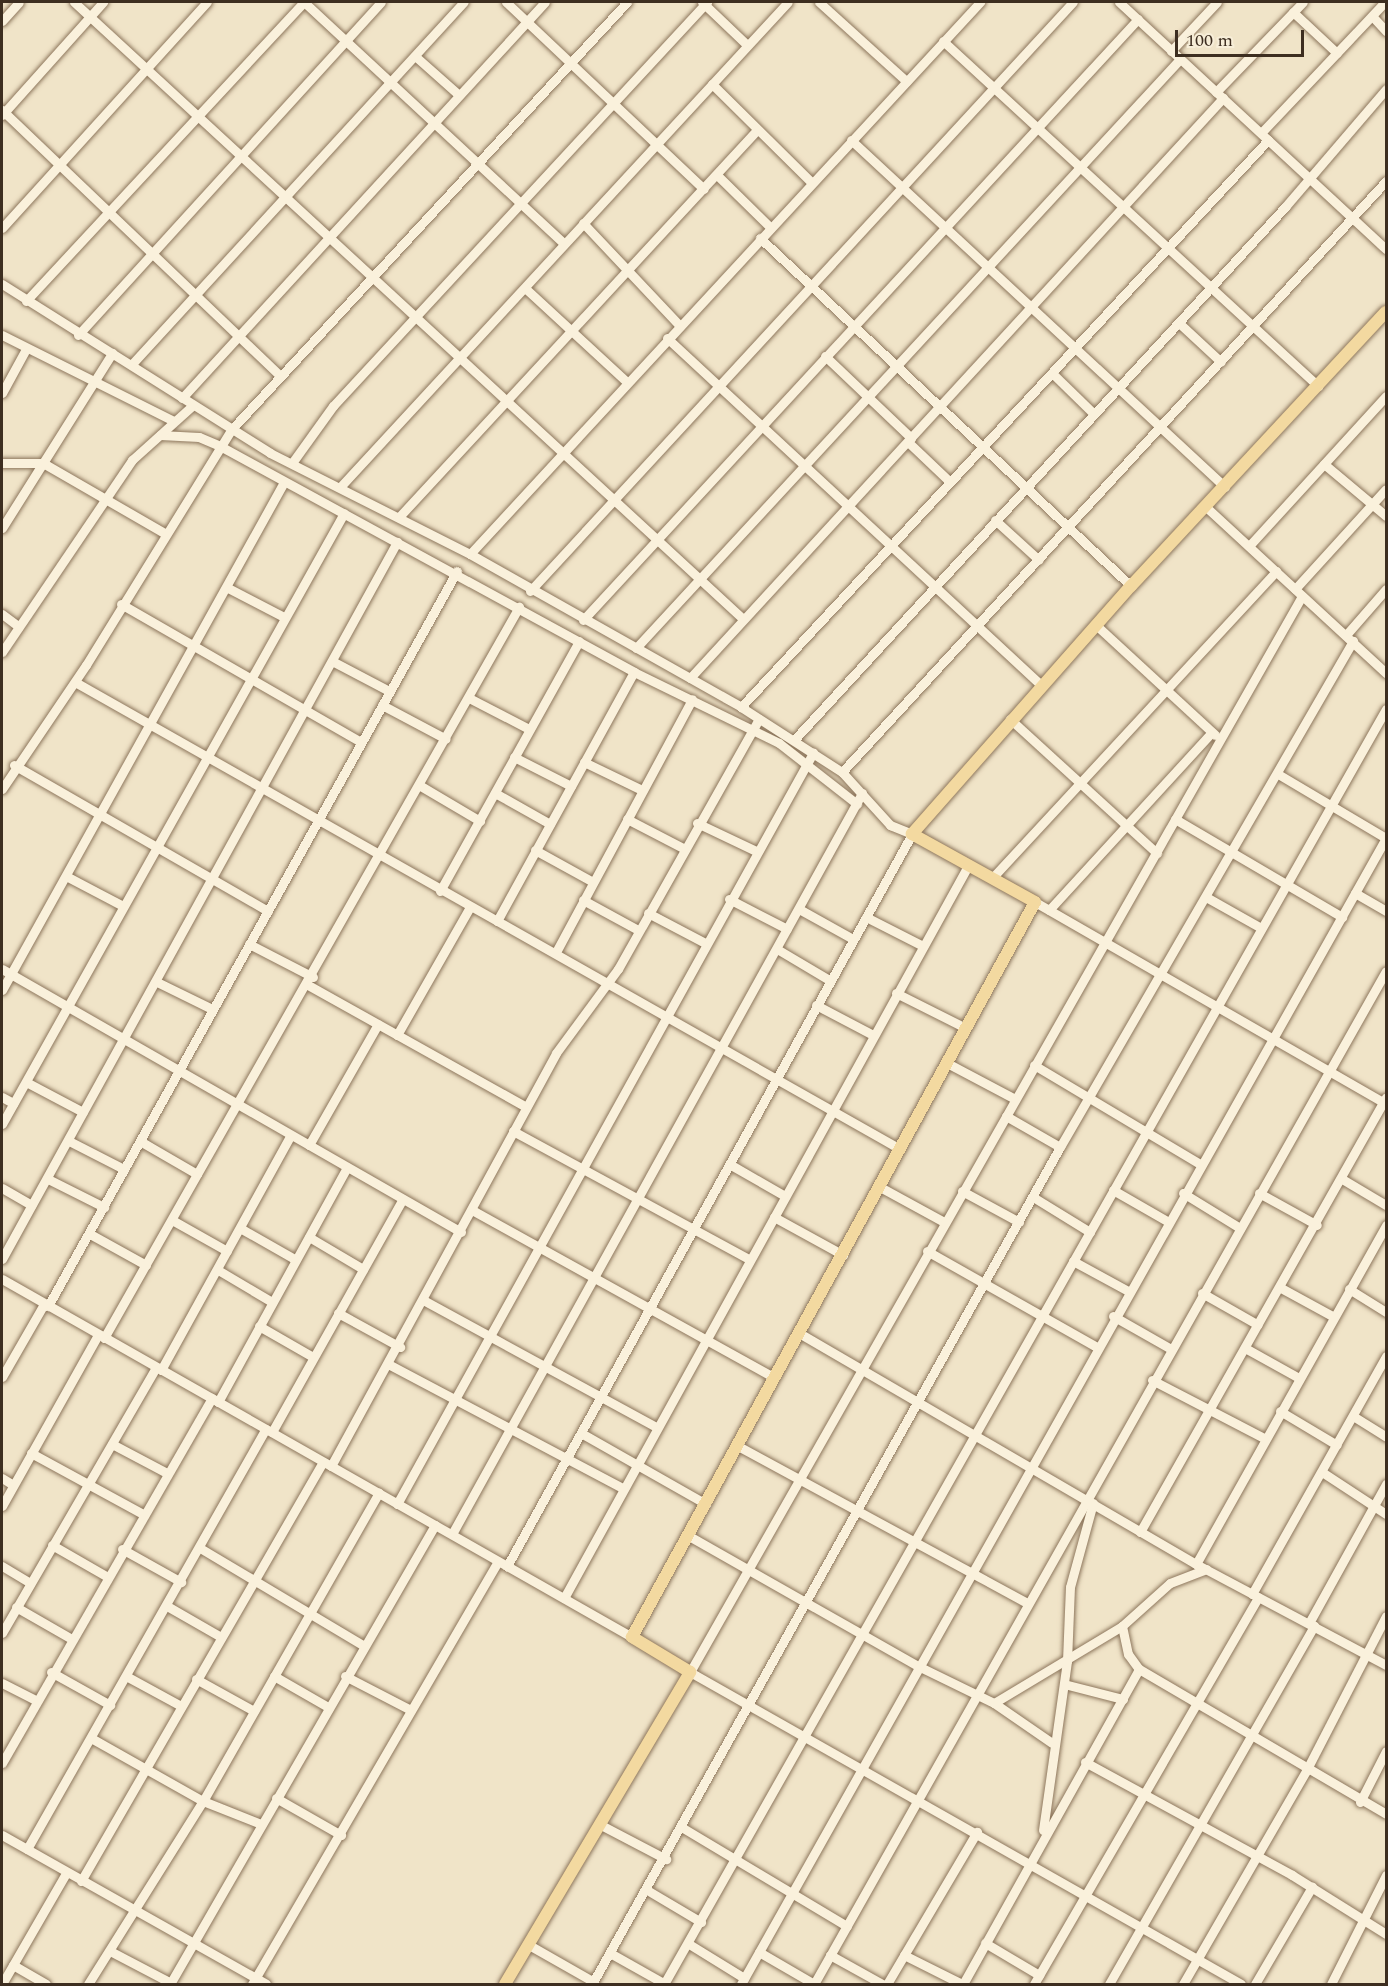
<!DOCTYPE html>
<style>
body{margin:0}
#map{position:relative;width:1388px;height:1986px;overflow:hidden;background:#f0e4c8;font-family:Spectral,serif}
div>[style]{position:absolute}
[style*='--x']{left:calc(var(--x)*1px);top:calc(var(--y)*1px);width:calc(var(--w)*1px);rotate:calc(var(--a)*1deg)}
.roads{filter:drop-shadow(0 0 2px #8d765c) drop-shadow(0 0 2px #8d765c)}
.minor>*{height:9px;margin:-4.5px;padding:0 4.5px;transform-origin:4.5px;border-radius:4.5px;background:#faf1dc}
.major>*{height:12px;margin:-6px;padding:0 6px;transform-origin:6px;border-radius:6px;background:#f3d9a0}
span{translate:-50% -50%;white-space:nowrap;text-align:center;line-height:1.15;-webkit-text-stroke:5px #f7eed8;paint-order:stroke}
.frame{position:absolute;inset:0;border:3px solid #3d2e20;pointer-events:none}
.scale{position:absolute;left:1175px;top:30px;width:129px;height:27px;box-sizing:border-box;border:3px solid #3d2e20;border-top:0;padding-left:8px;font-size:18px;line-height:21px;white-space:nowrap;color:#3d2e20;-webkit-text-stroke:4px #f7eed8;paint-order:stroke}
</style>
<div id="map">
<div class="roads">
<div class="minor">
<i style="--x:74;--y:2;--w:909;--a:42.68"></i>
<i style="--x:304;--y:2;--w:355;--a:42.9"></i>
<i style="--x:506;--y:2;--w:272;--a:43.4"></i>
<i style="--x:702;--y:2;--w:62;--a:43.7"></i>
<i style="--x:819;--y:2;--w:118;--a:42.2"></i>
<i style="--x:1119;--y:2;--w:364;--a:42.8"></i>
<i style="--x:1293;--y:12;--w:60;--a:43"></i>
<i style="--x:1372;--y:16;--w:21;--a:47"></i>
<i style="--x:2;--y:21;--w:25;--a:-48"></i>
<i style="--x:943;--y:41;--w:510;--a:42.61"></i>
<i style="--x:1171;--y:51;--w:67;--a:-46.8"></i>
<i style="--x:415;--y:56;--w:57;--a:41.5"></i>
<i style="--x:712;--y:84;--w:139;--a:44.7"></i>
<i style="--x:1216;--y:92;--w:125;--a:-46"></i>
<i style="--x:2;--y:110;--w:385;--a:43.7"></i>
<i style="--x:2;--y:115;--w:152;--a:-48.2"></i>
<i style="--x:1261;--y:133;--w:180;--a:-46.6"></i>
<i style="--x:851;--y:140;--w:510;--a:42.86"></i>
<i style="--x:717;--y:175;--w:74;--a:44.5"></i>
<i style="--x:583;--y:223;--w:140;--a:46.7"></i>
<i style="--x:2;--y:228;--w:305;--a:-47.8"></i>
<i style="--x:760;--y:238;--w:509;--a:43.17"></i>
<i style="--x:2;--y:284;--w:317;--a:32.2"></i>
<i style="--x:270;--y:453;--w:224;--a:26.8"></i>
<i style="--x:470;--y:554;--w:311;--a:29.4"></i>
<i style="--x:741;--y:707;--w:120;--a:32.8"></i>
<i style="--x:842;--y:772;--w:72;--a:47.8"></i>
<i style="--x:890;--y:825;--w:24;--a:22"></i>
<i style="--x:912;--y:834;--w:837;--a:118.95"></i>
<i style="--x:525;--y:288;--w:139;--a:42.7"></i>
<i style="--x:26;--y:301;--w:408;--a:-47.1"></i>
<i style="--x:1179;--y:323;--w:57;--a:42.9"></i>
<i style="--x:2;--y:335;--w:192;--a:26.6"></i>
<i style="--x:78;--y:335;--w:450;--a:-47.7"></i>
<i style="--x:667;--y:338;--w:510;--a:42.86"></i>
<i style="--x:825;--y:356;--w:119;--a:43.6"></i>
<i style="--x:132;--y:364;--w:491;--a:-47.5"></i>
<i style="--x:1052;--y:373;--w:57;--a:44.3"></i>
<i style="--x:2;--y:393;--w:50;--a:-61.4"></i>
<i style="--x:182;--y:398;--w:537;--a:-47.49"></i>
<i style="--x:160;--y:435;--w:39;--a:3"></i>
<i style="--x:199;--y:437;--w:23;--a:23"></i>
<i style="--x:220;--y:446;--w:472;--a:28.6"></i>
<i style="--x:634;--y:672;--w:161;--a:26.1"></i>
<i style="--x:779;--y:743;--w:99;--a:38"></i>
<i style="--x:908;--y:442;--w:57;--a:43.6"></i>
<i style="--x:2;--y:463;--w:41;--a:0"></i>
<i style="--x:43;--y:463;--w:140;--a:30"></i>
<i style="--x:292;--y:463;--w:70;--a:-54.3"></i>
<i style="--x:333;--y:406;--w:551;--a:-47.21"></i>
<i style="--x:1324;--y:464;--w:81;--a:40"></i>
<i style="--x:342;--y:485;--w:657;--a:-47.28"></i>
<i style="--x:1206;--y:507;--w:245;--a:42.7"></i>
<i style="--x:399;--y:517;--w:527;--a:-47.23"></i>
<i style="--x:995;--y:520;--w:59;--a:42.3"></i>
<i style="--x:2;--y:528;--w:207;--a:-57.8"></i>
<i style="--x:1249;--y:546;--w:203;--a:-47.6"></i>
<i style="--x:470;--y:554;--w:752;--a:-47.26"></i>
<i style="--x:228;--y:588;--w:63;--a:27.4"></i>
<i style="--x:1295;--y:589;--w:135;--a:-47.7"></i>
<i style="--x:530;--y:591;--w:801;--a:-47.33"></i>
<i style="--x:121;--y:604;--w:277;--a:29.9"></i>
<i style="--x:2;--y:614;--w:21;--a:37"></i>
<i style="--x:583;--y:620;--w:818;--a:-47.28"></i>
<i style="--x:1096;--y:625;--w:162;--a:42.7"></i>
<i style="--x:1346;--y:635;--w:61;--a:-49"></i>
<i style="--x:636;--y:648;--w:802;--a:-47.27"></i>
<i style="--x:2;--y:652;--w:232;--a:-55.9"></i>
<i style="--x:132;--y:460;--w:82;--a:-42"></i>
<i style="--x:332;--y:661;--w:64;--a:27.8"></i>
<i style="--x:690;--y:678;--w:788;--a:-47.42"></i>
<i style="--x:75;--y:682;--w:948;--a:29.51"></i>
<i style="--x:469;--y:698;--w:68;--a:27.3"></i>
<i style="--x:382;--y:705;--w:72;--a:28"></i>
<i style="--x:741;--y:707;--w:774;--a:-47.09"></i>
<i style="--x:1010;--y:719;--w:199;--a:42.4"></i>
<i style="--x:794;--y:740;--w:725;--a:-47.35"></i>
<i style="--x:1285;--y:207;--w:155;--a:-49.4"></i>
<i style="--x:514;--y:757;--w:64;--a:27"></i>
<i style="--x:584;--y:762;--w:64;--a:25.8"></i>
<i style="--x:14;--y:765;--w:293;--a:29.9"></i>
<i style="--x:842;--y:772;--w:803;--a:-47.37"></i>
<i style="--x:1278;--y:774;--w:126;--a:30.7"></i>
<i style="--x:419;--y:785;--w:71;--a:30.5"></i>
<i style="--x:2;--y:789;--w:150;--a:-55.9"></i>
<i style="--x:86;--y:665;--w:276;--a:-58.3"></i>
<i style="--x:231;--y:430;--w:583;--a:-47.22"></i>
<i style="--x:495;--y:793;--w:63;--a:29.4"></i>
<i style="--x:627;--y:819;--w:63;--a:27.4"></i>
<i style="--x:1175;--y:819;--w:194;--a:30.4"></i>
<i style="--x:697;--y:823;--w:65;--a:25.4"></i>
<i style="--x:535;--y:850;--w:66;--a:28.9"></i>
<i style="--x:66;--y:876;--w:64;--a:27.8"></i>
<i style="--x:993;--y:877;--w:417;--a:-47.2"></i>
<i style="--x:440;--y:891;--w:286;--a:-60.9"></i>
<i style="--x:1355;--y:893;--w:36;--a:30"></i>
<i style="--x:1206;--y:897;--w:63;--a:29.4"></i>
<i style="--x:729;--y:899;--w:65;--a:27.3"></i>
<i style="--x:583;--y:900;--w:63;--a:28.6"></i>
<i style="--x:1035;--y:902;--w:405;--a:29.9"></i>
<i style="--x:799;--y:909;--w:62;--a:29.1"></i>
<i style="--x:1049;--y:910;--w:241;--a:-47.5"></i>
<i style="--x:648;--y:913;--w:64;--a:27.8"></i>
<i style="--x:866;--y:917;--w:64;--a:27"></i>
<i style="--x:497;--y:921;--w:284;--a:-61.2"></i>
<i style="--x:249;--y:944;--w:72;--a:27.3"></i>
<i style="--x:777;--y:949;--w:61;--a:30.8"></i>
<i style="--x:556;--y:952;--w:287;--a:-61.7"></i>
<i style="--x:2;--y:969;--w:529;--a:29.81"></i>
<i style="--x:157;--y:982;--w:61;--a:26.1"></i>
<i style="--x:308;--y:985;--w:250;--a:29.2"></i>
<i style="--x:2;--y:990;--w:581;--a:-60.96"></i>
<i style="--x:896;--y:993;--w:78;--a:26.6"></i>
<i style="--x:816;--y:1005;--w:64;--a:27.8"></i>
<i style="--x:397;--y:1035;--w:147;--a:-60.3"></i>
<i style="--x:947;--y:1063;--w:77;--a:27.9"></i>
<i style="--x:1034;--y:1065;--w:193;--a:30.8"></i>
<i style="--x:28;--y:1083;--w:62;--a:27.8"></i>
<i style="--x:2;--y:1097;--w:13;--a:29"></i>
<i style="--x:1006;--y:1116;--w:62;--a:29.9"></i>
<i style="--x:2;--y:1124;--w:700;--a:-60.76"></i>
<i style="--x:513;--y:1131;--w:268;--a:28.5"></i>
<i style="--x:69;--y:1141;--w:62;--a:27"></i>
<i style="--x:140;--y:1141;--w:66;--a:30.1"></i>
<i style="--x:309;--y:1145;--w:139;--a:-60.3"></i>
<i style="--x:731;--y:1165;--w:62;--a:29.9"></i>
<i style="--x:48;--y:1179;--w:63;--a:26.6"></i>
<i style="--x:1342;--y:1179;--w:51;--a:30.6"></i>
<i style="--x:880;--y:1187;--w:73;--a:28.7"></i>
<i style="--x:2;--y:1188;--w:34;--a:30"></i>
<i style="--x:1113;--y:1190;--w:62;--a:29.9"></i>
<i style="--x:962;--y:1191;--w:65;--a:28.5"></i>
<i style="--x:1183;--y:1193;--w:67;--a:31.6"></i>
<i style="--x:1259;--y:1193;--w:66;--a:28.9"></i>
<i style="--x:1033;--y:1197;--w:67;--a:31.6"></i>
<i style="--x:472;--y:1210;--w:346;--a:29"></i>
<i style="--x:774;--y:1217;--w:79;--a:28.8"></i>
<i style="--x:172;--y:1220;--w:63;--a:29.4"></i>
<i style="--x:240;--y:1228;--w:64;--a:29.7"></i>
<i style="--x:90;--y:1234;--w:64;--a:29"></i>
<i style="--x:309;--y:1237;--w:63;--a:30.7"></i>
<i style="--x:927;--y:1251;--w:195;--a:29.5"></i>
<i style="--x:2;--y:1259;--w:819;--a:-61.15"></i>
<i style="--x:1073;--y:1261;--w:63;--a:28.6"></i>
<i style="--x:218;--y:1270;--w:63;--a:30.7"></i>
<i style="--x:2;--y:1279;--w:725;--a:29.61"></i>
<i style="--x:1281;--y:1288;--w:60;--a:28.7"></i>
<i style="--x:1349;--y:1289;--w:44;--a:31.9"></i>
<i style="--x:1202;--y:1293;--w:64;--a:29.7"></i>
<i style="--x:425;--y:1301;--w:263;--a:28.6"></i>
<i style="--x:48;--y:1306;--w:841;--a:-60.91"></i>
<i style="--x:338;--y:1313;--w:71;--a:28.7"></i>
<i style="--x:1113;--y:1316;--w:64;--a:29.7"></i>
<i style="--x:259;--y:1326;--w:62;--a:29.9"></i>
<i style="--x:799;--y:1333;--w:459;--a:30.2"></i>
<i style="--x:1196;--y:1564;--w:215;--a:28"></i>
<i style="--x:104;--y:1338;--w:841;--a:-60.42"></i>
<i style="--x:1245;--y:1348;--w:62;--a:29.1"></i>
<i style="--x:390;--y:1365;--w:263;--a:27.9"></i>
<i style="--x:161;--y:1370;--w:267;--a:-61.1"></i>
<i style="--x:2;--y:1377;--w:84;--a:-60.1"></i>
<i style="--x:1152;--y:1380;--w:126;--a:27.4"></i>
<i style="--x:218;--y:1402;--w:268;--a:-61.2"></i>
<i style="--x:1280;--y:1411;--w:66;--a:30.8"></i>
<i style="--x:1353;--y:1416;--w:39;--a:32"></i>
<i style="--x:272;--y:1432;--w:267;--a:-60.7"></i>
<i style="--x:581;--y:1433;--w:144;--a:29.6"></i>
<i style="--x:112;--y:1444;--w:62;--a:27.8"></i>
<i style="--x:738;--y:1446;--w:329;--a:28.5"></i>
<i style="--x:31;--y:1453;--w:128;--a:28.6"></i>
<i style="--x:331;--y:1466;--w:470;--a:-61.4"></i>
<i style="--x:556;--y:1053;--w:104;--a:-53.6"></i>
<i style="--x:618;--y:969;--w:287;--a:-60.6"></i>
<i style="--x:1322;--y:1472;--w:77;--a:33.3"></i>
<i style="--x:2;--y:1478;--w:13;--a:32"></i>
<i style="--x:397;--y:1504;--w:859;--a:-61.02"></i>
<i style="--x:2;--y:1506;--w:196;--a:-60.7"></i>
<i style="--x:1140;--y:1532;--w:499;--a:-60.5"></i>
<i style="--x:452;--y:1534;--w:847;--a:-61.04"></i>
<i style="--x:689;--y:1536;--w:263;--a:29.6"></i>
<i style="--x:918;--y:1666;--w:85;--a:26"></i>
<i style="--x:994;--y:1703;--w:149;--a:-31"></i>
<i style="--x:1122;--y:1626;--w:64;--a:-41.9"></i>
<i style="--x:1170;--y:1583;--w:39;--a:-21"></i>
<i style="--x:52;--y:1545;--w:62;--a:29.9"></i>
<i style="--x:200;--y:1548;--w:190;--a:30.8"></i>
<i style="--x:122;--y:1549;--w:68;--a:29.2"></i>
<i style="--x:1196;--y:1564;--w:389;--a:-60.7"></i>
<i style="--x:2;--y:1566;--w:33;--a:31"></i>
<i style="--x:1252;--y:1594;--w:273;--a:-60.6"></i>
<i style="--x:564;--y:1598;--w:838;--a:-61.11"></i>
<i style="--x:167;--y:1606;--w:62;--a:29.9"></i>
<i style="--x:16;--y:1607;--w:62;--a:29.9"></i>
<i style="--x:1309;--y:1623;--w:159;--a:-61"></i>
<i style="--x:1122;--y:1626;--w:29;--a:78"></i>
<i style="--x:1128;--y:1654;--w:19;--a:54"></i>
<i style="--x:1139;--y:1669;--w:286;--a:30.4"></i>
<i style="--x:2;--y:1633;--w:307;--a:-59.9"></i>
<i style="--x:51;--y:1672;--w:68;--a:29.2"></i>
<i style="--x:126;--y:1676;--w:63;--a:28.6"></i>
<i style="--x:274;--y:1676;--w:62;--a:29.9"></i>
<i style="--x:345;--y:1676;--w:74;--a:27.3"></i>
<i style="--x:196;--y:1679;--w:66;--a:28.9"></i>
<i style="--x:2;--y:1683;--w:37;--a:27"></i>
<i style="--x:1064;--y:1684;--w:61;--a:14.3"></i>
<i style="--x:994;--y:1703;--w:70;--a:34.6"></i>
<i style="--x:91;--y:1738;--w:129;--a:29.4"></i>
<i style="--x:203;--y:1801;--w:62;--a:21.6"></i>
<i style="--x:1085;--y:1762;--w:236;--a:28.6"></i>
<i style="--x:1292;--y:1875;--w:111;--a:32.1"></i>
<i style="--x:2;--y:1763;--w:421;--a:-60.1"></i>
<i style="--x:276;--y:1798;--w:75;--a:29.6"></i>
<i style="--x:1360;--y:1802;--w:57;--a:-63"></i>
<i style="--x:599;--y:1824;--w:76;--a:27.6"></i>
<i style="--x:683;--y:1828;--w:191;--a:30.9"></i>
<i style="--x:1043;--y:1830;--w:171;--a:-81.9"></i>
<i style="--x:1067;--y:1661;--w:74;--a:-87.7"></i>
<i style="--x:1070;--y:1587;--w:87;--a:-74.7"></i>
<i style="--x:2;--y:1835;--w:303;--a:29.4"></i>
<i style="--x:27;--y:1849;--w:483;--a:-60.4"></i>
<i style="--x:81;--y:1881;--w:484;--a:-60"></i>
<i style="--x:647;--y:1890;--w:63;--a:30.7"></i>
<i style="--x:985;--y:1943;--w:63;--a:30.7"></i>
<i style="--x:689;--y:1944;--w:65;--a:31.7"></i>
<i style="--x:529;--y:1945;--w:75;--a:29.6"></i>
<i style="--x:110;--y:1951;--w:69;--a:27.7"></i>
<i style="--x:759;--y:1952;--w:64;--a:30.2"></i>
<i style="--x:610;--y:1953;--w:63;--a:29.4"></i>
<i style="--x:830;--y:1955;--w:60;--a:29.1"></i>
<i style="--x:904;--y:1955;--w:65;--a:26.6"></i>
<i style="--x:13;--y:1965;--w:38;--a:30"></i>
<i style="--x:2;--y:1984;--w:128;--a:-60"></i>
<i style="--x:88;--y:1984;--w:216;--a:-57.9"></i>
<i style="--x:203;--y:1801;--w:355;--a:-60.3"></i>
<i style="--x:170;--y:1984;--w:530;--a:-60"></i>
<i style="--x:252;--y:1984;--w:489;--a:-59.8"></i>
<i style="--x:592;--y:1984;--w:959;--a:-60.79"></i>
<i style="--x:1060;--y:1147;--w:585;--a:-59.93"></i>
<i style="--x:664;--y:1984;--w:1465;--a:-60.48"></i>
<i style="--x:741;--y:1984;--w:1315;--a:-60.63"></i>
<i style="--x:814;--y:1984;--w:1163;--a:-60.55"></i>
<i style="--x:887;--y:1984;--w:177;--a:-59.4"></i>
<i style="--x:963;--y:1984;--w:361;--a:-60.8"></i>
<i style="--x:1034;--y:1984;--w:447;--a:-59.9"></i>
<i style="--x:1109;--y:1984;--w:413;--a:-60.2"></i>
<i style="--x:1183;--y:1984;--w:246;--a:-60"></i>
<i style="--x:1306;--y:1771;--w:174;--a:-62.7"></i>
<i style="--x:1241;--y:1984;--w:633;--a:-150.48"></i>
<i style="--x:690;--y:1672;--w:1238;--a:-60.37"></i>
<i style="--x:1255;--y:1984;--w:113;--a:-59.6"></i>
<i style="--x:1331;--y:1984;--w:122;--a:-63.2"></i>
</div>
<div class="major">
<i style="--x:505;--y:1984;--w:363;--a:-59.3"></i>
<i style="--x:690;--y:1672;--w:68;--a:-148.9"></i>
<i style="--x:632;--y:1637;--w:838;--a:-61.26"></i>
<i style="--x:1035;--y:902;--w:141;--a:-151.1"></i>
<i style="--x:912;--y:834;--w:331;--a:-48.6"></i>
<i style="--x:1131;--y:586;--w:374;--a:-47.1"></i>
</div>
</div>
<div class="frame"></div>
<div class="scale">100 m</div>
</div>
